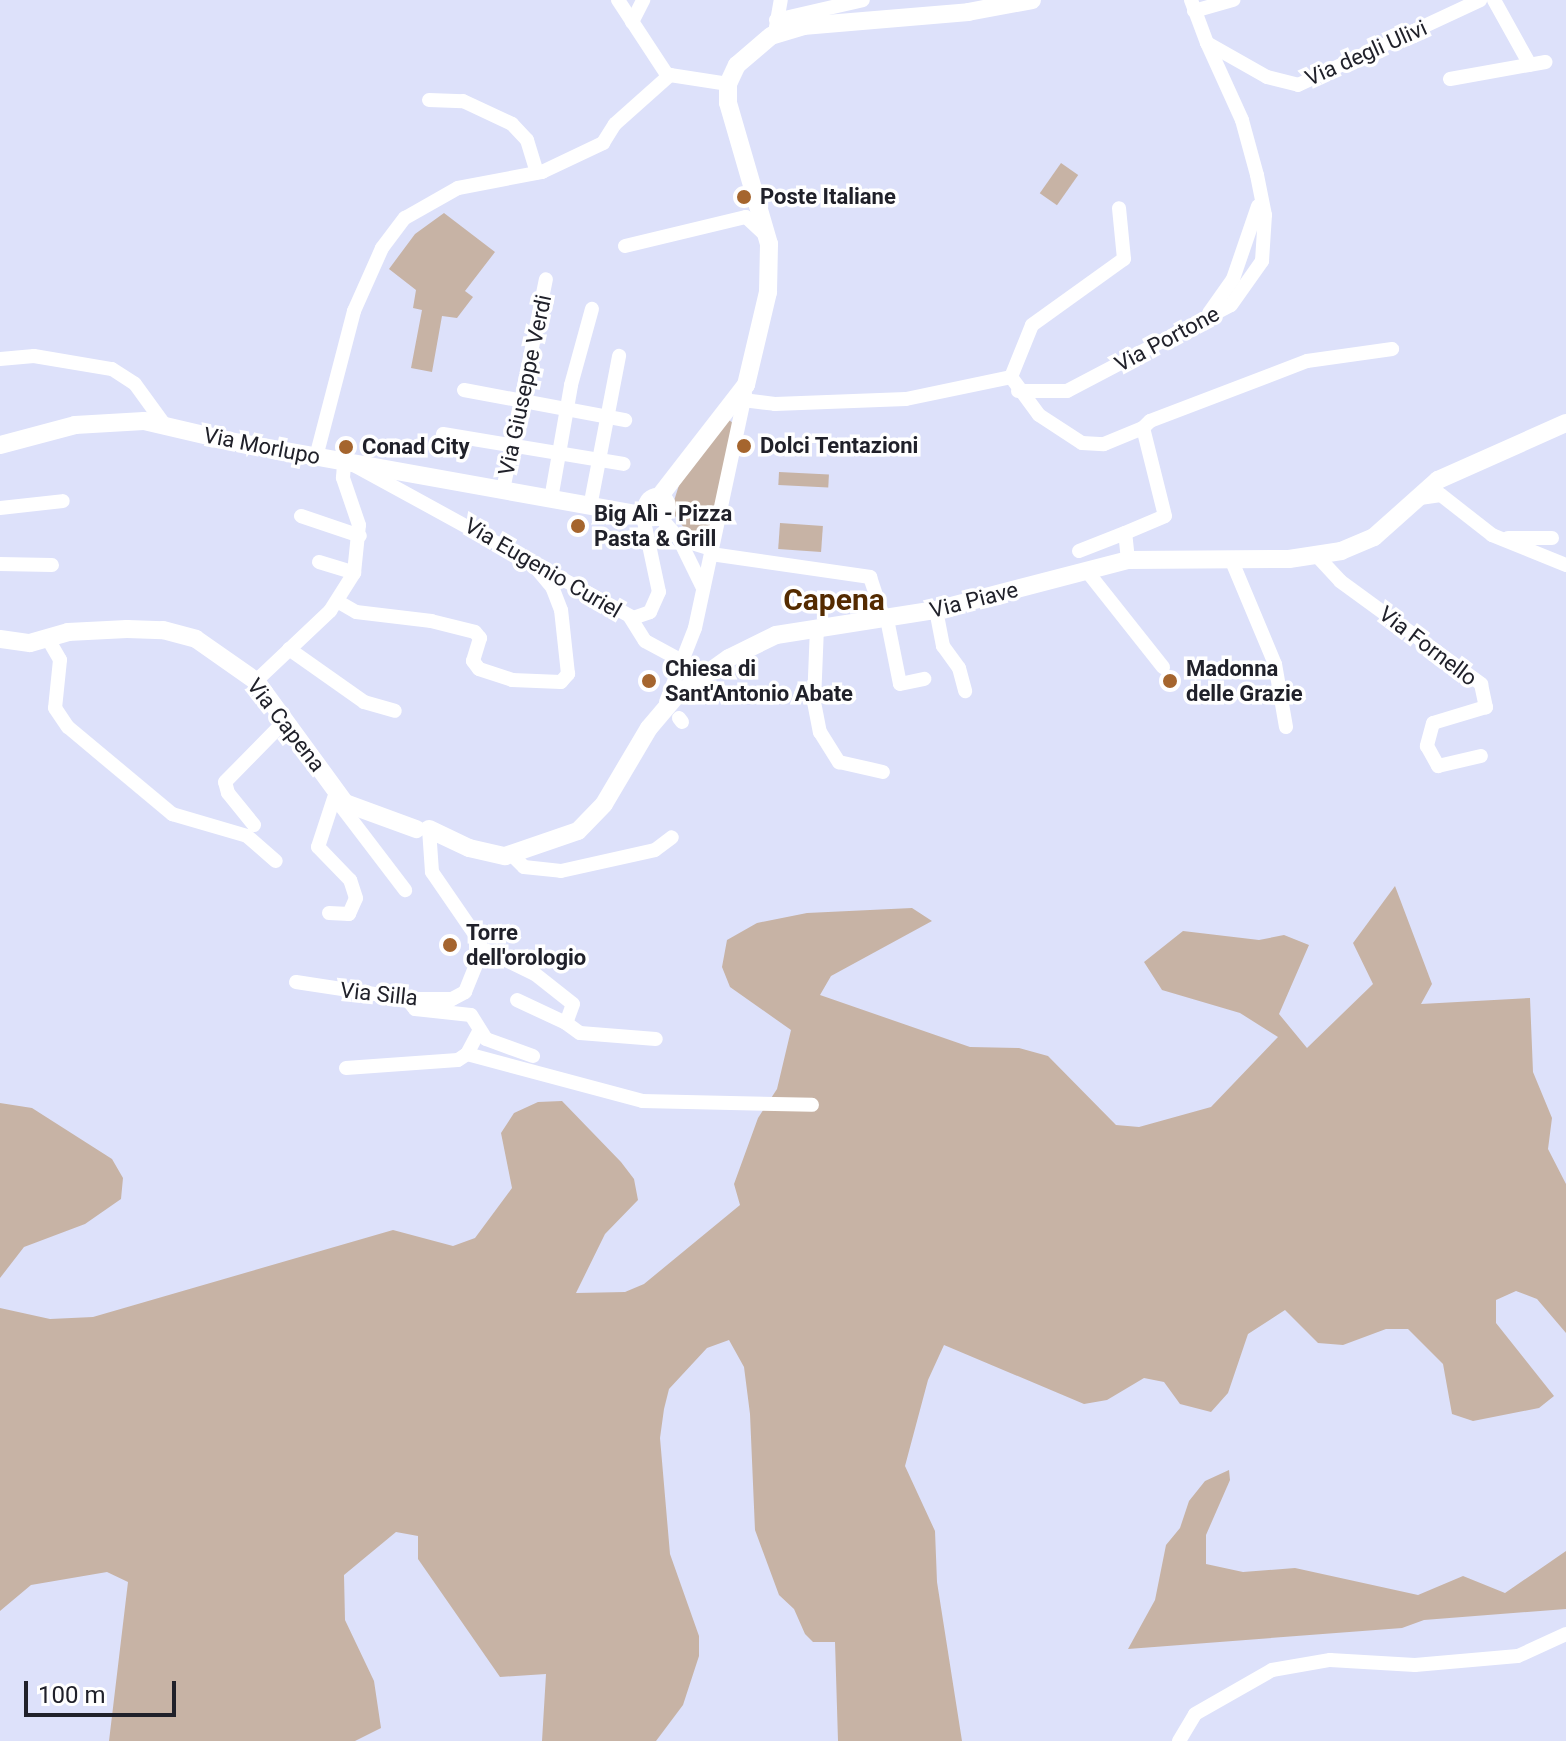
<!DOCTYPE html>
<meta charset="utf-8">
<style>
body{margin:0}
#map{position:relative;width:1566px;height:1741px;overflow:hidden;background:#dde1fa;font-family:Roboto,sans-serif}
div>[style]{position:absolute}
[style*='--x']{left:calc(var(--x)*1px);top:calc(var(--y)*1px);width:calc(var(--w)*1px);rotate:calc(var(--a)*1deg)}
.green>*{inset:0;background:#c7b3a5;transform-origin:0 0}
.minor>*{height:14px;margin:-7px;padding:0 7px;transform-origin:7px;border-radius:7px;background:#fff}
.major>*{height:18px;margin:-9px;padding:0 9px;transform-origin:9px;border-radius:9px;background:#fff}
.major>.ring{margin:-9px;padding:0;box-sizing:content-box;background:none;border:18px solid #fff;border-radius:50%}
.dots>*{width:22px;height:22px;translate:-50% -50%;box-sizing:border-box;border:4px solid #fff;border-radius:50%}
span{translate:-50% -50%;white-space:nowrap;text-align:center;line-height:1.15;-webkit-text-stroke:7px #fff;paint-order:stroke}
.street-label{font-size:22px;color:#20212a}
.poi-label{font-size:22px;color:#20212a;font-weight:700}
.left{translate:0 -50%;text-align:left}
.district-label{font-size:30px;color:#542b00;font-weight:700}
.scale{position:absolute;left:24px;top:1681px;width:152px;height:36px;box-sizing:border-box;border:4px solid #20212a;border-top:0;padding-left:10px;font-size:24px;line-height:28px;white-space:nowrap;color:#20212a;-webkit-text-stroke:6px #fff;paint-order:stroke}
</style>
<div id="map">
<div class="green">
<i style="left:1061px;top:163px;width:21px;height:37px;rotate:35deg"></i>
<i style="clip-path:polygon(444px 213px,495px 252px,465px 291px,473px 297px,457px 318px,442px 316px,432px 372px,411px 368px,422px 310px,413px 308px,416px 290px,389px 269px,415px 234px)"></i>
<i style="clip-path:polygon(729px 420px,734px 424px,709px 540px,688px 533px,675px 516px,674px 501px,679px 485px)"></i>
<i style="left:779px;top:472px;width:50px;height:13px;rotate:3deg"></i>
<i style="left:780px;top:523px;width:43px;height:26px;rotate:4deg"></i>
<i style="clip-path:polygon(1395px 886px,1432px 984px,1421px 1004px,1530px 998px,1533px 1072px,1552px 1118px,1548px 1149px,1566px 1184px,1566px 1333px,1537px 1299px,1516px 1291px,1496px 1300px,1496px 1323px,1554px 1396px,1539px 1408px,1473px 1421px,1452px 1414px,1443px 1364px,1408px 1329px,1386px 1329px,1343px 1345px,1318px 1343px,1285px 1310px,1248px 1334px,1228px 1393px,1211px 1412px,1180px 1404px,1164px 1382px,1144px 1378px,1107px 1400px,1084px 1404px,944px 1345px,928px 1380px,905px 1466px,935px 1531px,937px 1582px,962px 1741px,838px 1741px,835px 1642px,813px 1642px,805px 1634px,794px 1609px,779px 1595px,755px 1530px,750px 1414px,744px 1367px,729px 1340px,707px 1348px,669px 1389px,664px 1409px,660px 1438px,670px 1554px,699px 1636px,699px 1656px,683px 1705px,656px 1741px,542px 1741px,546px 1674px,500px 1677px,418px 1559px,418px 1536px,396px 1532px,344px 1575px,345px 1620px,374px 1681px,381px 1728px,355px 1741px,109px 1741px,128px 1582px,107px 1572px,31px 1585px,0 1611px,0 1308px,50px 1319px,93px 1317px,393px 1230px,453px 1246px,475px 1238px,512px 1188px,501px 1133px,514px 1113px,538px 1102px,562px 1101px,621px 1162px,634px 1179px,638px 1200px,605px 1234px,576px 1293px,625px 1292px,644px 1284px,740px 1205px,734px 1184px,758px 1118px,777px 1089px,791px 1030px,730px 987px,722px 967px,727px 940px,757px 923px,807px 913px,912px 908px,932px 921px,831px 976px,820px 995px,970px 1047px,1019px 1048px,1048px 1056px,1116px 1125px,1139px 1127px,1211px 1107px,1278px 1037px,1240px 1013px,1162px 990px,1144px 962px,1183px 931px,1259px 940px,1284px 935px,1309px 945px,1279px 1014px,1307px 1048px,1373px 984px,1353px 943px)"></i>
<i style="clip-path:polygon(0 1103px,32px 1108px,112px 1159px,123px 1178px,121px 1199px,85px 1224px,24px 1247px,0 1278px)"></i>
<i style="clip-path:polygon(1229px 1470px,1230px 1480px,1206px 1535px,1206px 1564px,1243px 1572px,1295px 1568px,1418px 1595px,1463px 1576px,1505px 1593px,1566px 1551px,1566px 1609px,1424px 1620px,1402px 1628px,1128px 1649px,1155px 1600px,1166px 1545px,1180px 1528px,1189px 1501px,1205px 1481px)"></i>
</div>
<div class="minor">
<i style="--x:618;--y:0;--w:91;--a:56.7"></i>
<i style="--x:1191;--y:0;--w:46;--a:69.6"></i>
<i style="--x:1207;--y:43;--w:69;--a:29.5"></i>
<i style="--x:1267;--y:77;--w:32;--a:14"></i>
<i style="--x:1298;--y:85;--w:201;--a:-25"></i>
<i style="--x:1494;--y:0;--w:74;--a:61"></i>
<i style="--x:1194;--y:11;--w:41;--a:-15.8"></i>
<i style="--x:776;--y:20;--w:89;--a:-12.9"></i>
<i style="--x:632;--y:22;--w:25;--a:-63"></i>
<i style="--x:776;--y:27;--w:27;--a:-80"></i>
<i style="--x:1450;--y:79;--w:97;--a:-10.1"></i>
<i style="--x:429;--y:100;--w:34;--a:2"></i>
<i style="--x:463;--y:101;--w:54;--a:25.1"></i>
<i style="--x:512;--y:124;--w:22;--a:47"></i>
<i style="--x:527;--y:140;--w:34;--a:73"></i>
<i style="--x:625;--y:246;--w:124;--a:-13.5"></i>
<i style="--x:746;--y:217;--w:22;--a:43"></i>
<i style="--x:1209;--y:313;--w:42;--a:-54.8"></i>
<i style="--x:1233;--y:279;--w:77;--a:-71.1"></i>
<i style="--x:0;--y:359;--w:34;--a:-5"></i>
<i style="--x:34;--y:356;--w:79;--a:9.5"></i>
<i style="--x:112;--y:369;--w:27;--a:33"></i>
<i style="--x:135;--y:384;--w:49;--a:54.1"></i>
<i style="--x:1011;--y:377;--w:56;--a:-68"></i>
<i style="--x:1032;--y:325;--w:113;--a:-35.7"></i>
<i style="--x:1124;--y:259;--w:51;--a:-95.6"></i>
<i style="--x:464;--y:390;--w:164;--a:10.6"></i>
<i style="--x:1018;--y:391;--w:49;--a:0"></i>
<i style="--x:1067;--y:391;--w:185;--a:-27.7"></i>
<i style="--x:1231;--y:305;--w:54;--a:-54.8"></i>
<i style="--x:1262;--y:261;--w:46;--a:-86.3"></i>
<i style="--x:1265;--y:215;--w:41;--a:-101.3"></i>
<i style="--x:1257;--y:175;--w:57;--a:-105.3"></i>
<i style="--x:1242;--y:120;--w:85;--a:-114.4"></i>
<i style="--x:743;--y:400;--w:32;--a:7"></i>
<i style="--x:775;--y:404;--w:131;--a:-2.2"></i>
<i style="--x:906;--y:399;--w:107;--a:-11.8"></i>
<i style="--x:1011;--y:377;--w:47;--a:53.6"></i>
<i style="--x:1039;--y:415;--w:51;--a:33.1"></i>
<i style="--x:1082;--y:443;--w:22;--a:3"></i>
<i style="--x:1104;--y:444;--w:42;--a:-22.3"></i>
<i style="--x:443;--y:434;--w:183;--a:9.4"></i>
<i style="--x:316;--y:457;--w:151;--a:-75.4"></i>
<i style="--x:354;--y:311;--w:69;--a:-66"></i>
<i style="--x:382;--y:248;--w:38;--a:-53"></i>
<i style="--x:405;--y:218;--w:61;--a:-29.5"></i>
<i style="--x:458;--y:188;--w:86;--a:-10.8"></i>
<i style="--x:542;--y:172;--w:68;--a:-25.4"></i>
<i style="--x:603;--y:143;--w:22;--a:-58"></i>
<i style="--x:615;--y:124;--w:74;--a:-41.7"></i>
<i style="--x:670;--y:75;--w:59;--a:8.8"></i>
<i style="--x:354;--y:465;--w:318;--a:28.7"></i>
<i style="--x:633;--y:618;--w:18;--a:-19"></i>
<i style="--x:650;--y:612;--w:22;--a:-66"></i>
<i style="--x:659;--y:592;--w:77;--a:-102"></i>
<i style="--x:503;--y:490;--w:215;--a:-78.5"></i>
<i style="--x:1420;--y:498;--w:21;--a:-8"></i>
<i style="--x:1441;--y:495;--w:65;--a:38.1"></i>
<i style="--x:1492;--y:535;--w:80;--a:22.1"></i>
<i style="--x:551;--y:499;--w:116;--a:-80"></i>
<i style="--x:571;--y:385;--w:79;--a:-74.6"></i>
<i style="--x:590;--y:507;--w:154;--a:-79.1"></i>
<i style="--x:0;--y:508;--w:63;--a:-6.3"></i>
<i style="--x:301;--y:516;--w:62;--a:18.7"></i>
<i style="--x:660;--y:517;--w:29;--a:49"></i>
<i style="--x:679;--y:539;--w:55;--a:63.9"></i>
<i style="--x:1508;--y:538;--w:44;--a:0"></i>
<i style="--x:679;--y:539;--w:34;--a:17"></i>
<i style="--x:1079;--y:551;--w:49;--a:-21.4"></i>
<i style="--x:711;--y:554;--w:161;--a:8.2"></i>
<i style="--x:870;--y:577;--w:44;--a:71.6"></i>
<i style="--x:1317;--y:556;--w:34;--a:47"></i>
<i style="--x:1340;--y:581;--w:175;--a:36.1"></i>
<i style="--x:1481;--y:684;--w:24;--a:78"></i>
<i style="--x:1486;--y:707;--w:55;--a:163.2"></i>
<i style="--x:1433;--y:723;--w:24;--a:105"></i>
<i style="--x:1427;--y:746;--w:23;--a:61"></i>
<i style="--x:1438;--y:766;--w:44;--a:-13.1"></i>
<i style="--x:1231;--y:559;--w:114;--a:67.3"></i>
<i style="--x:1275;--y:664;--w:64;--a:80.1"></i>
<i style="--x:1128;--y:560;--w:27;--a:-96"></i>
<i style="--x:1125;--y:533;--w:43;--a:-23"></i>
<i style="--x:1165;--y:516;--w:91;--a:-104"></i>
<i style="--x:1143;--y:428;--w:10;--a:-45"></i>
<i style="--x:1150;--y:421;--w:168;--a:-20.9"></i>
<i style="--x:1307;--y:361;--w:86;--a:-8"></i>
<i style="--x:319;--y:562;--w:37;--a:17"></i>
<i style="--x:0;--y:564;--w:52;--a:1.1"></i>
<i style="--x:1086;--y:570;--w:124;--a:51.6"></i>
<i style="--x:337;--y:601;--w:22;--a:30"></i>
<i style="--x:356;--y:612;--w:76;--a:6.8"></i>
<i style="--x:431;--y:621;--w:45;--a:14"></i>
<i style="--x:475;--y:632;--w:8;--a:50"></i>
<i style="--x:480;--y:638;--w:24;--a:107"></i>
<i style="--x:473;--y:661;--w:10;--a:53"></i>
<i style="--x:479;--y:669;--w:35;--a:18"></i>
<i style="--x:512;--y:680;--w:49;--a:2.3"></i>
<i style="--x:561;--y:682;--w:11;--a:-49"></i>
<i style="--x:568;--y:674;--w:64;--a:-96.2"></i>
<i style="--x:561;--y:610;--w:25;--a:-111"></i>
<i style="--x:552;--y:587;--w:30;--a:-130"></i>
<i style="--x:936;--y:610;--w:37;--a:79"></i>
<i style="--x:943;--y:646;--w:27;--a:54"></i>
<i style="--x:959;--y:668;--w:24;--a:75"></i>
<i style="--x:630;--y:617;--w:28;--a:58"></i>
<i style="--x:645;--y:641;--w:44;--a:28.3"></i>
<i style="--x:887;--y:619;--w:66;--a:78.7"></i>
<i style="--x:900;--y:684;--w:25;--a:-12"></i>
<i style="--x:817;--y:627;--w:75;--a:92.3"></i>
<i style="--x:814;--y:702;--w:31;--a:79"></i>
<i style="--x:820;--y:732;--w:36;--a:58"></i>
<i style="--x:839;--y:762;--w:45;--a:12.8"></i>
<i style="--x:48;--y:639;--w:24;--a:60"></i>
<i style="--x:60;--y:660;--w:48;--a:95.9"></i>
<i style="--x:55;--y:708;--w:23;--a:56"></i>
<i style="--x:68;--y:727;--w:136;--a:39.9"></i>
<i style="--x:172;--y:814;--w:78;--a:16.3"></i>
<i style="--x:247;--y:836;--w:38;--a:41"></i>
<i style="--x:289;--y:649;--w:92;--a:35.2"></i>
<i style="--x:364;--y:702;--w:32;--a:16"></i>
<i style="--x:256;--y:681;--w:102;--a:-43.4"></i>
<i style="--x:330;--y:611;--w:45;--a:-57.7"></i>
<i style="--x:354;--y:573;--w:48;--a:-84.1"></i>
<i style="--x:359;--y:525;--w:50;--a:-108.8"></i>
<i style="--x:343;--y:478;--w:16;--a:-86"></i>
<i style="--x:666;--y:702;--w:79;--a:-68.6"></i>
<i style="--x:695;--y:628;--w:239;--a:-77.9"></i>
<i style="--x:679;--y:718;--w:5;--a:53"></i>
<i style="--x:338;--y:802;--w:111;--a:52.7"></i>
<i style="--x:254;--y:825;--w:41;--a:-129.1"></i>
<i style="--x:228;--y:793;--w:11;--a:-105"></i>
<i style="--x:225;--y:782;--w:87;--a:-45.5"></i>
<i style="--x:512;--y:855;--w:17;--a:45"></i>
<i style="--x:524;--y:867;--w:37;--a:6"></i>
<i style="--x:561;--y:871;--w:96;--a:-12.6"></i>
<i style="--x:655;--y:850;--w:21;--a:-37"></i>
<i style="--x:329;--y:913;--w:20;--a:3"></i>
<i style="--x:349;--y:914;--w:17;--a:-66"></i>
<i style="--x:356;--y:898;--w:19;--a:-108"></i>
<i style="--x:350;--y:880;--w:46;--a:-134.1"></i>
<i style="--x:318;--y:847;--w:52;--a:-71.9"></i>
<i style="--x:477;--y:946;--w:64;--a:25.8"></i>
<i style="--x:535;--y:974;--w:48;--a:38.3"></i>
<i style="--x:573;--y:1004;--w:20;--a:110"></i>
<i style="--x:566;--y:1023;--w:54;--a:-154.9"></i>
<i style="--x:296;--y:982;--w:112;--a:8.7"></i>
<i style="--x:407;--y:999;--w:45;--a:0"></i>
<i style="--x:452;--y:999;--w:15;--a:-28"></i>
<i style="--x:465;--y:992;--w:29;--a:-68"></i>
<i style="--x:476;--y:965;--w:29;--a:-90"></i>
<i style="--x:476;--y:936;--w:78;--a:-124.5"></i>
<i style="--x:432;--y:872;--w:43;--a:-94"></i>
<i style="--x:407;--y:999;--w:13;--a:51"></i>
<i style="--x:415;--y:1009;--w:56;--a:6.1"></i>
<i style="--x:471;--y:1015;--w:28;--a:58"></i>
<i style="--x:486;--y:1039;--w:50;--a:19.9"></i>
<i style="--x:566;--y:1023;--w:17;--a:36"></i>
<i style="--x:580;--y:1033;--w:76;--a:4.5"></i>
<i style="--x:467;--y:1054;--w:181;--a:15"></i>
<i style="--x:642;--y:1101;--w:170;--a:1.3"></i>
<i style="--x:346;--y:1068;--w:112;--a:-4.1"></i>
<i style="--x:458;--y:1060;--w:11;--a:-34"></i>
<i style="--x:467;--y:1054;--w:26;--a:-62"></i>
<i style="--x:1179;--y:1741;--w:31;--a:-59"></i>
<i style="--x:1195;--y:1714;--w:89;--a:-29.7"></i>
<i style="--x:1272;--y:1670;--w:59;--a:-9.8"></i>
<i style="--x:1330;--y:1660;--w:85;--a:3.4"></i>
<i style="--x:1415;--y:1665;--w:103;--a:-5"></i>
<i style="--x:1518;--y:1656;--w:53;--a:-24.6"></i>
</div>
<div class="major">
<i style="--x:0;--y:445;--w:78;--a:-14.9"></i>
<i style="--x:75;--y:425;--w:69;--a:-3.3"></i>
<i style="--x:144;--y:421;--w:88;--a:13.1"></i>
<i style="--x:230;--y:441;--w:430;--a:10.2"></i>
<i class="ring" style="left:647px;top:497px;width:2px;height:2px"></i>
<i style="--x:659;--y:497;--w:142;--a:-52.2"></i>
<i style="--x:746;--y:385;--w:96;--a:-76.7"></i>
<i style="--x:768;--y:292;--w:48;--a:-88.8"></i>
<i style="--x:769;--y:244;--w:147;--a:-106.2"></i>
<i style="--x:728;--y:103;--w:19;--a:-90"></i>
<i style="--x:728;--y:84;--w:21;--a:-65"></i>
<i style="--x:737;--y:65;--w:45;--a:-40.5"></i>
<i style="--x:771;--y:36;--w:34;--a:-17"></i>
<i style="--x:803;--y:26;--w:166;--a:-4.8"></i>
<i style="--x:968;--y:12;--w:65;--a:-10.6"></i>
<i style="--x:0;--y:639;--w:30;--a:8"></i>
<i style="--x:30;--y:643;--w:40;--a:-16"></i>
<i style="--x:68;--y:632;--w:59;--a:-2.9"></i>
<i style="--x:127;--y:629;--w:36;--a:2"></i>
<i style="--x:163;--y:630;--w:34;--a:15"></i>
<i style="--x:196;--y:639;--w:73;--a:35"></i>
<i style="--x:256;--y:681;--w:151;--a:53.9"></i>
<i style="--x:345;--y:803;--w:76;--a:20.1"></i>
<i style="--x:429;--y:829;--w:44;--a:25.4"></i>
<i style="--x:469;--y:848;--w:37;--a:13"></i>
<i style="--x:505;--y:856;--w:77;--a:-18.9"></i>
<i style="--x:578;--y:831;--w:37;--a:-46"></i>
<i style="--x:604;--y:804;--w:88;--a:-59.4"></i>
<i style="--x:649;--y:728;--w:43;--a:-49.7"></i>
<i style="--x:677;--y:695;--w:64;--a:-35.4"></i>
<i style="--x:729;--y:658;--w:52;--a:-26.1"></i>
<i style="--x:776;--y:635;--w:162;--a:-8.9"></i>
<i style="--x:936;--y:610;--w:198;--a:-14.6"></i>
<i style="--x:1128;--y:560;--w:161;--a:-0.4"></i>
<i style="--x:1289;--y:559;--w:53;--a:-8.7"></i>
<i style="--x:1341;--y:551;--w:36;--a:-23"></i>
<i style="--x:1374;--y:537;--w:86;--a:-41.7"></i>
<i style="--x:1438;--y:480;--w:140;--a:-24"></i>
</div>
<div class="dots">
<i style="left:744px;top:197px;background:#a5652e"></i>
<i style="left:744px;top:446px;background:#a5652e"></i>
<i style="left:346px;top:447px;background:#a5652e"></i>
<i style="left:578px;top:526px;background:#a5652e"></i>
<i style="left:649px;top:681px;background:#a5652e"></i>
<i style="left:1170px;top:681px;background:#a5652e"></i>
<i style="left:450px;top:945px;background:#a5652e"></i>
</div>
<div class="street-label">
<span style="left:1366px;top:53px;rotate:-24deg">Via degli Ulivi</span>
<span style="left:1167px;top:339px;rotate:-28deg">Via Portone</span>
<span style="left:525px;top:385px;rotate:-78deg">Via Giuseppe Verdi</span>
<span style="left:262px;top:446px;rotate:11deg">Via Morlupo</span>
<span style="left:543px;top:568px;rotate:30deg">Via Eugenio Curiel</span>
<span style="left:974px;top:600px;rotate:-14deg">Via Piave</span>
<span style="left:1428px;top:646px;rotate:37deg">Via Fornello</span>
<span style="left:286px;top:725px;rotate:52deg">Via Capena</span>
<span style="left:379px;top:994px;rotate:6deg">Via Silla</span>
</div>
<div class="poi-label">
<span class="left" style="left:760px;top:197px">Poste Italiane</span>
<span class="left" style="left:760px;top:446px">Dolci Tentazioni</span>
<span class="left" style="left:362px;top:447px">Conad City</span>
<span class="left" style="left:594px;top:526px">Big Alì - Pizza<br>Pasta &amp; Grill</span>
<span class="left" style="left:665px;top:681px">Chiesa di<br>Sant'Antonio Abate</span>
<span class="left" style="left:1186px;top:681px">Madonna<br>delle Grazie</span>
<span class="left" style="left:466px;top:945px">Torre<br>dell'orologio</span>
</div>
<div class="district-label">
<span style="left:834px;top:600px">Capena</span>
</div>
<div class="scale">100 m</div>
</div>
